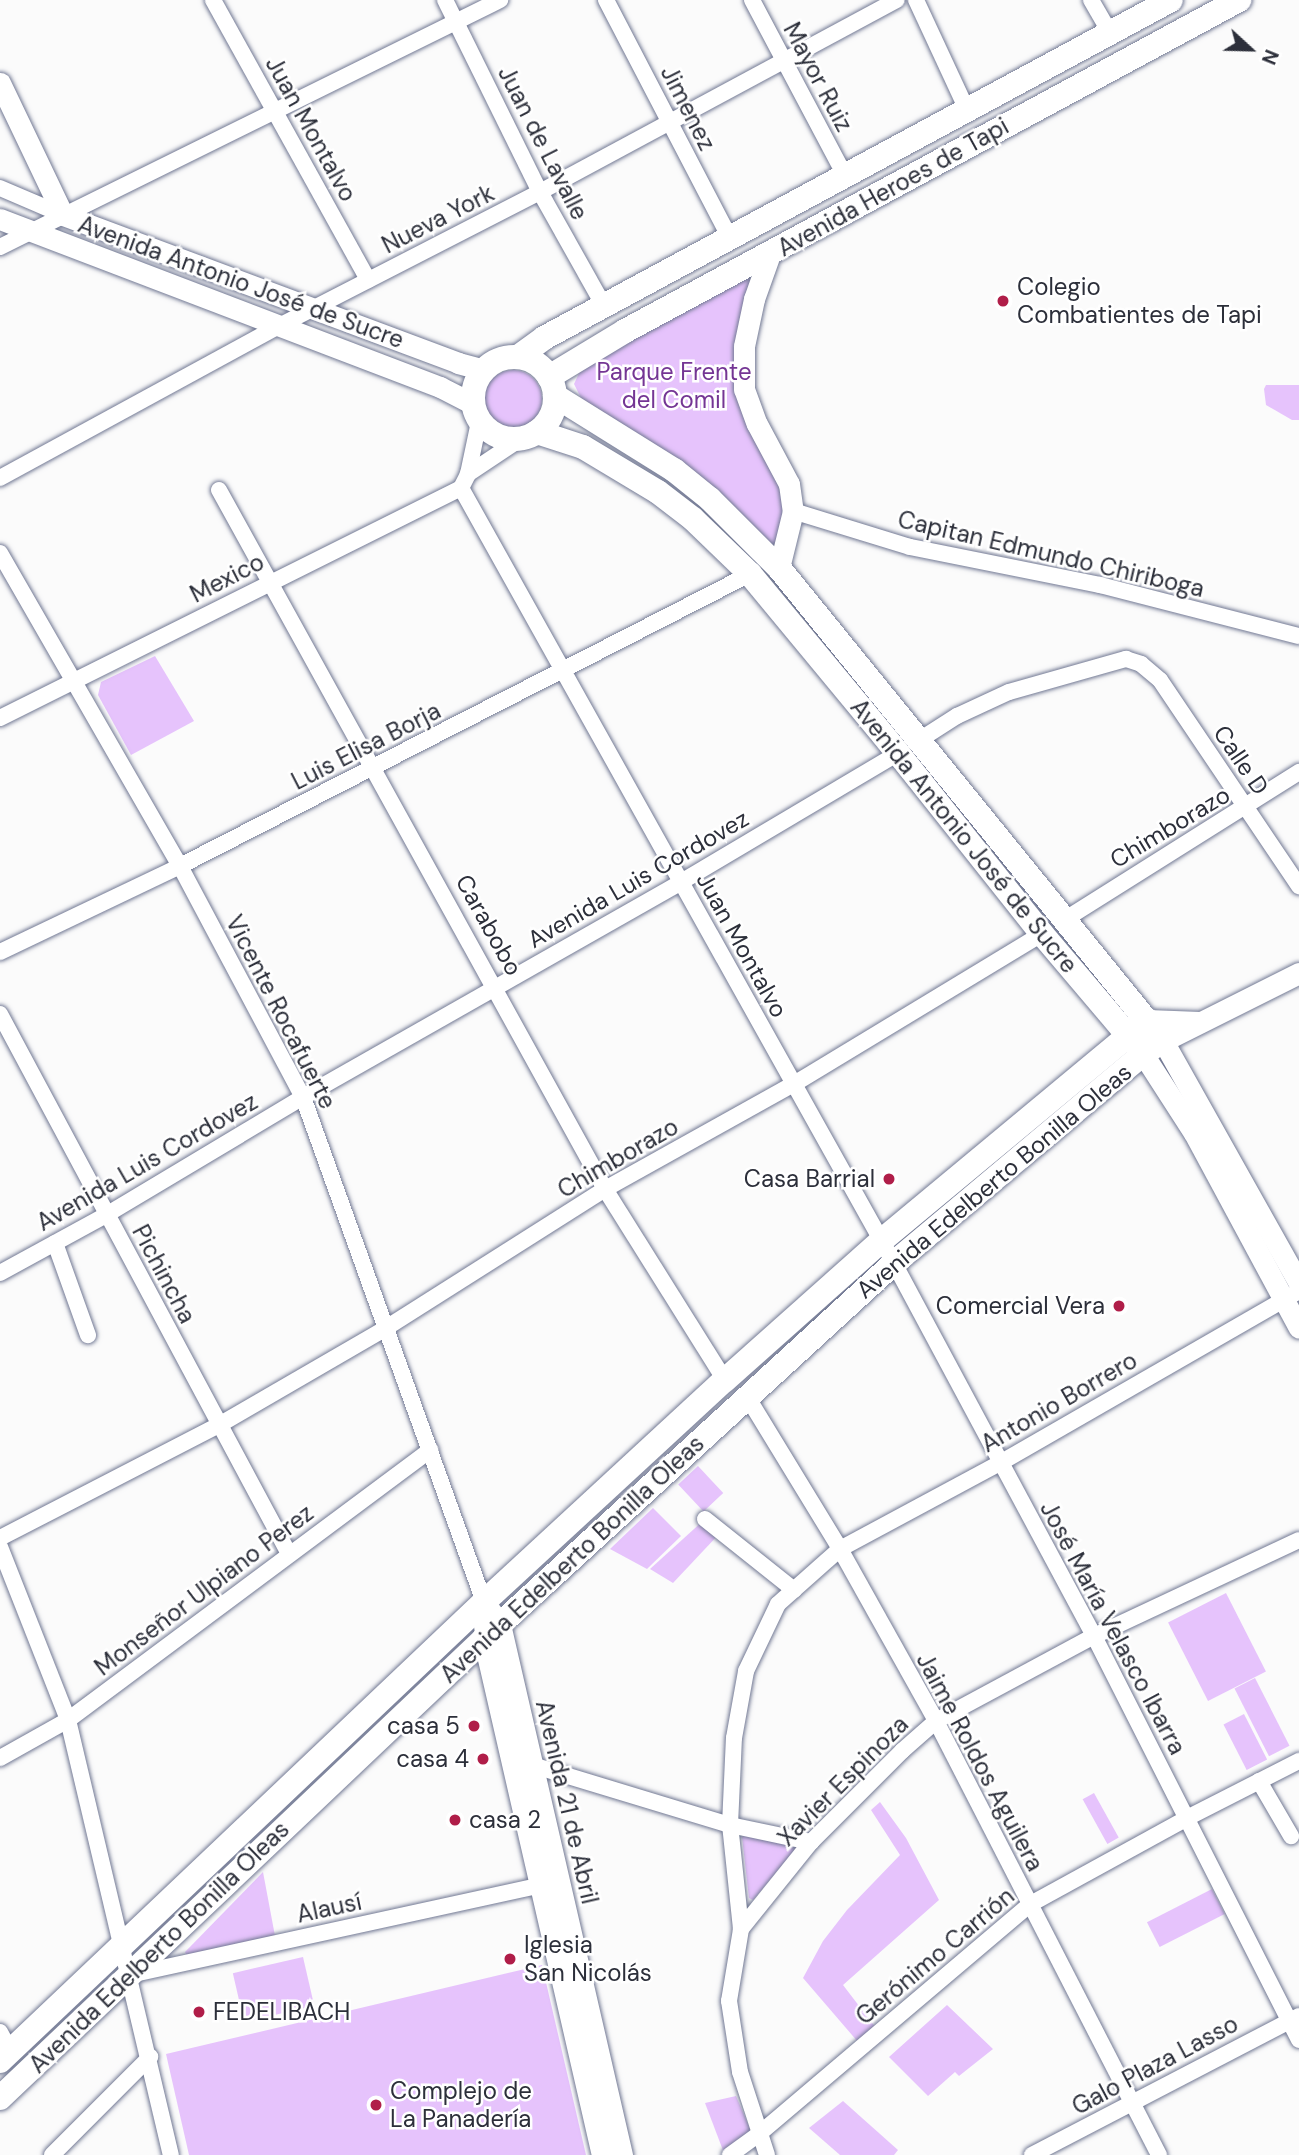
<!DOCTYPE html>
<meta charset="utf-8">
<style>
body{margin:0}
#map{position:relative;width:1299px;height:2155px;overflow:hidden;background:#fbfbfb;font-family:"DM Sans",sans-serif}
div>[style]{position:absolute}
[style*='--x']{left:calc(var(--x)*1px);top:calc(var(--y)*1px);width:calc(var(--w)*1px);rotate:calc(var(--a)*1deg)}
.green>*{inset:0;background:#e6c3fc;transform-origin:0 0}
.round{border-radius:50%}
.roads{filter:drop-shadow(0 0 2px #717893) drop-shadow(0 0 2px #717893)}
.street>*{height:16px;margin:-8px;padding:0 8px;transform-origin:8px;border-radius:8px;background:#fff}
.secondary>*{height:21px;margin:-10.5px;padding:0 10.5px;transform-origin:10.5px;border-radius:10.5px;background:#fff}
.primary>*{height:24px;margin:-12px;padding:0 12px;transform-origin:12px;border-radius:12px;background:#fff}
.primary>.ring{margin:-12px;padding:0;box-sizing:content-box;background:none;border:24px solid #fff;border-radius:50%}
.dots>*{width:19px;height:19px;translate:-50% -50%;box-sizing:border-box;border:4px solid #fff;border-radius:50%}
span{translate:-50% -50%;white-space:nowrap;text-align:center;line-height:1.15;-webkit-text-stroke:5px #fff;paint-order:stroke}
.street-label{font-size:24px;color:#2c2f3a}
.poi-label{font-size:24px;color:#2c2f3a}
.left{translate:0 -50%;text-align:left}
.right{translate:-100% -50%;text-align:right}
.park-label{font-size:24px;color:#743594}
.north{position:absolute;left:1215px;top:14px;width:70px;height:70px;-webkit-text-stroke:5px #fff;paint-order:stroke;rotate:112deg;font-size:19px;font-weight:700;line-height:28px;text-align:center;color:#2c2f3a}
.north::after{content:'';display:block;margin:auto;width:24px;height:32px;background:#2c2f3a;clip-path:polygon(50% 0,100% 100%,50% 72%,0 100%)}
</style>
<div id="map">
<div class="green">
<i style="clip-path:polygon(757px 271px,735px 392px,747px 424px,780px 486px,784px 504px,777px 550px,583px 402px,574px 384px,583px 365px)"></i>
<i class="round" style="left:484px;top:370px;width:58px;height:58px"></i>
<i style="clip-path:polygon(1266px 385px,1299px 385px,1299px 420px,1292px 420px,1266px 405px,1264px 389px)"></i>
<i style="clip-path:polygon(155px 656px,194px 721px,131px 755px,98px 695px,101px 682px)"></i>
<i style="left:698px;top:1466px;width:37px;height:27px;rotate:47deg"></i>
<i style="clip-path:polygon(653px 1508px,681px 1536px,647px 1569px,610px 1549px)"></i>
<i style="clip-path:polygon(705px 1519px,720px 1533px,673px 1583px,650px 1569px)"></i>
<i style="left:1226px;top:1593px;width:88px;height:65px;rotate:63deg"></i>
<i style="left:1255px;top:1678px;width:76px;height:23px;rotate:63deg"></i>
<i style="left:1244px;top:1714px;width:51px;height:23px;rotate:63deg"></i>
<i style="left:1094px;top:1793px;width:51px;height:13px;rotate:61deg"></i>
<i style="clip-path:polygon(880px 1802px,906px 1838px,939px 1900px,843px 1985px,876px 2028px,858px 2042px,803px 1978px,823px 1941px,847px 1910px,900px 1855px,871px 1810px)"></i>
<i style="clip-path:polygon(746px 1833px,797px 1848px,753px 1900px,749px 1898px,742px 1837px)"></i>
<i style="clip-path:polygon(263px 1872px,275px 1936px,188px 1958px,185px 1952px)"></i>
<i style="left:1212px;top:1889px;width:28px;height:73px;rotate:63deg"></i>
<i style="left:303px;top:1957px;width:50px;height:72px;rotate:77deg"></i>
<i style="clip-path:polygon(542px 1965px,586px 2155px,189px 2155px,166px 2054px)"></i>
<i style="clip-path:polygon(947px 2005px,993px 2049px,959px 2076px,955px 2072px,928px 2096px,889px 2057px)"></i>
<i style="clip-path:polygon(736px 2096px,751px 2131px,724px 2153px,705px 2103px)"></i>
<i style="clip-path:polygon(843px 2101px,898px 2150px,894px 2155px,840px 2155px,809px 2128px)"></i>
</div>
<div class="roads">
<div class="street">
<i style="--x:213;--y:0;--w:320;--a:61"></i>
<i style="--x:445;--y:0;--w:214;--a:63.7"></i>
<i style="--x:540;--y:192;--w:131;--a:60.7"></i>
<i style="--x:606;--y:0;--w:268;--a:62.5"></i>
<i style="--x:752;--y:0;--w:199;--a:62.1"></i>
<i style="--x:916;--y:0;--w:121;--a:65.1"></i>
<i style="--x:1091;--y:0;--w:38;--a:60"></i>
<i style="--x:0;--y:188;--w:69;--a:23.2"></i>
<i style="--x:0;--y:247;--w:558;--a:-26.29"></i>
<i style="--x:468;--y:474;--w:61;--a:-33.7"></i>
<i style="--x:0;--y:478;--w:318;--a:-28.6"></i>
<i style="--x:279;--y:326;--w:293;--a:-27.2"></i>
<i style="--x:540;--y:192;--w:405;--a:-28.3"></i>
<i style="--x:461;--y:488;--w:888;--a:60.81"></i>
<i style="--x:894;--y:1263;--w:423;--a:61.8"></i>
<i style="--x:1094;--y:1636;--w:453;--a:63.1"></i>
<i style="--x:219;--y:490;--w:798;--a:61.09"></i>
<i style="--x:605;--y:1189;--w:226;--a:57.9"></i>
<i style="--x:793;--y:511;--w:122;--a:17.1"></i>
<i style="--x:910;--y:547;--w:194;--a:11.3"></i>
<i style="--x:1100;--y:585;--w:205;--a:14.4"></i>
<i style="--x:0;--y:553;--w:361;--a:60.1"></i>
<i style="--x:180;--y:866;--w:262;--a:62"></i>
<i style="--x:303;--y:1097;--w:536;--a:70.28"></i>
<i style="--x:0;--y:718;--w:515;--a:-26.52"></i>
<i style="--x:461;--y:488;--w:16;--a:-63"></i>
<i style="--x:468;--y:474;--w:53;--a:-78.1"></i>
<i style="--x:921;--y:739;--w:43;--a:-32.6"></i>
<i style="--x:957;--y:716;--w:57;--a:-24.8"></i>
<i style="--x:1009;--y:692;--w:122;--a:-15.8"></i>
<i style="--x:1126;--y:659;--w:16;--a:18"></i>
<i style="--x:1141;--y:664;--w:25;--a:40"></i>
<i style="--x:1160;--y:680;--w:249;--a:56"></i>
<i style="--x:1064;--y:920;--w:278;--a:-32.2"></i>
<i style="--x:0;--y:952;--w:199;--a:-25.5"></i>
<i style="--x:180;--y:866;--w:640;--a:-27.13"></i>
<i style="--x:0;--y:1014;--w:612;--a:61.84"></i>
<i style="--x:55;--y:1243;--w:98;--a:70.3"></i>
<i style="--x:0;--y:1273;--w:121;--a:-28.7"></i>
<i style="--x:106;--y:1215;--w:230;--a:-30.9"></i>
<i style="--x:303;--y:1097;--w:435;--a:-29.6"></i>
<i style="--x:681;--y:882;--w:252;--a:-30.7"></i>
<i style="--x:748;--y:1398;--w:177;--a:58.6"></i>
<i style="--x:840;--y:1549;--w:197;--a:60.8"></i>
<i style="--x:936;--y:1721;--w:488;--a:62.8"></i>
<i style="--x:705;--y:1519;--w:114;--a:38.6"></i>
<i style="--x:0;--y:1538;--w:246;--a:-27.3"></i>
<i style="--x:219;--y:1425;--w:193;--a:-30.1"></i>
<i style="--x:386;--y:1328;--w:259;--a:-32.4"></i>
<i style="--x:605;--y:1189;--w:216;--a:-29.1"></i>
<i style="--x:794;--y:1084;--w:290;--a:-31.2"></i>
<i style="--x:0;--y:1547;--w:186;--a:68.5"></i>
<i style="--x:68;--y:1720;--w:447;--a:76.7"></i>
<i style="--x:0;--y:1758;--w:78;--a:-29.2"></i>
<i style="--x:68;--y:1720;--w:452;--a:-36.7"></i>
<i style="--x:525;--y:1767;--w:7;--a:-16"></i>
<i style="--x:532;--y:1765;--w:207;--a:16.9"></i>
<i style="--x:730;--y:1825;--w:83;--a:11.9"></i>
<i style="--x:1259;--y:1781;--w:64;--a:59.8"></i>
<i style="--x:741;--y:1929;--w:112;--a:-51.2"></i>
<i style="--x:811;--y:1842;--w:129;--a:-45"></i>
<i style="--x:902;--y:1751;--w:45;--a:-41.4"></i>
<i style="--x:936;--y:1721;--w:179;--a:-28.3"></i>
<i style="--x:1094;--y:1636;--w:226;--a:-25.1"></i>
<i style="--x:134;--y:1974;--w:426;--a:-12.3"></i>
<i style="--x:0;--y:2032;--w:21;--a:62"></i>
<i style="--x:52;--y:2155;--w:139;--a:-45"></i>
<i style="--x:730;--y:2155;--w:36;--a:-36"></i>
<i style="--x:759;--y:2134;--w:354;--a:-40.3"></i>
<i style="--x:1029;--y:1905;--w:180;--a:-28.8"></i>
<i style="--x:1187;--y:1818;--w:126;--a:-27"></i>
<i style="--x:767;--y:2155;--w:87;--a:-108"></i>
<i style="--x:740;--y:2072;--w:72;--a:-98.8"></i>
<i style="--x:729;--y:2001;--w:73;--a:-80.5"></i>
<i style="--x:741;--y:1929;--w:105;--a:-96"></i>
<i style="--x:730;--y:1825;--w:87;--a:-87.4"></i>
<i style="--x:734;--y:1738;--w:68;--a:-79.8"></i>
<i style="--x:746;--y:1671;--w:74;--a:-64.5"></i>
<i style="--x:778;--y:1604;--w:83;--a:-41.6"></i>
<i style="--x:840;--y:1549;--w:182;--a:-28.3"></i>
<i style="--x:1000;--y:1463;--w:345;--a:-29.9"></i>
<i style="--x:1032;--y:2155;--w:301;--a:-27.5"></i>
</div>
<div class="secondary">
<i style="--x:0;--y:83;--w:146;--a:64.5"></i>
<i style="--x:63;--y:215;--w:422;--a:20.5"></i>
<i style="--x:458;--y:363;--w:27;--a:15"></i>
<i style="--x:0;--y:219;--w:471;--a:20.9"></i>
<i style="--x:440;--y:387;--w:37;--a:27"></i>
<i style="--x:770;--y:254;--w:48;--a:109.6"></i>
<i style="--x:754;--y:299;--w:48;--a:102"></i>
<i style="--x:744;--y:346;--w:43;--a:90"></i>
<i style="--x:744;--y:389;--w:37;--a:70"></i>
<i style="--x:757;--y:424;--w:68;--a:61.9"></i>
<i style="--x:789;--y:484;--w:27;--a:82"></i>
<i style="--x:793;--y:511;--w:59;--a:103.8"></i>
<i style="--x:1299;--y:973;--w:152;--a:153.4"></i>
<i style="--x:1163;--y:1041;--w:278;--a:60.7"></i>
<i style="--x:1147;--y:1020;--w:53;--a:2.2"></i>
<i style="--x:1143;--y:1054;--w:94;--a:57.2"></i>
<i style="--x:1194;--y:1133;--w:221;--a:61.7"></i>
<i style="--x:484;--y:1602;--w:27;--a:54"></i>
<i style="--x:500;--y:1624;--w:545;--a:77.06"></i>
<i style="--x:484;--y:1625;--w:34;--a:83"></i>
<i style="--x:488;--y:1659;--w:509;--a:77.06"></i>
</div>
<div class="primary">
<i class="ring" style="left:473px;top:357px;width:58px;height:58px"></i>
<i style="--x:518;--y:357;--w:32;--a:-36"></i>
<i style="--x:544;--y:338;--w:712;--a:-28.33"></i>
<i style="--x:549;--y:377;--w:89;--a:-31.2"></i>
<i style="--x:625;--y:331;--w:698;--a:-28.33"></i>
<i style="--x:537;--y:432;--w:48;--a:18.1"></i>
<i style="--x:583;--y:447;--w:87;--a:31"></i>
<i style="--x:658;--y:492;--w:44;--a:37.6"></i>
<i style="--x:693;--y:519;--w:79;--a:44"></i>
<i style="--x:750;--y:574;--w:232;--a:50.4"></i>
<i style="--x:898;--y:753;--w:231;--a:51.5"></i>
<i style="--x:1042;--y:934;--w:148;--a:49.7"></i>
<i style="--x:0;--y:2061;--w:667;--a:-43.48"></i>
<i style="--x:484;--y:1602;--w:328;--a:-42.7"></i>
<i style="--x:725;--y:1380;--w:209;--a:-41.7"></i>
<i style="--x:881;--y:1241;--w:346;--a:-39.7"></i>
<i style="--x:0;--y:2098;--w:667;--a:-43.48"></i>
<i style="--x:484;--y:1639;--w:556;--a:-42.52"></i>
<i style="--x:894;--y:1263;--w:325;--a:-40"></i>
<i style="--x:1143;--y:1054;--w:24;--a:-33"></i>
<i style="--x:1163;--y:1041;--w:609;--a:-129.07"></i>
<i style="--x:779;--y:568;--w:98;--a:-135"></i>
<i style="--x:710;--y:499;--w:46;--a:-141.1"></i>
<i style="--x:674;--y:470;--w:140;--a:-148.1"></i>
</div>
</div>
<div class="dots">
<i style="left:1003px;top:301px;background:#b01e49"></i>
<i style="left:889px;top:1179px;background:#b01e49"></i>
<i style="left:1119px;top:1306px;background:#b01e49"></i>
<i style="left:474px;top:1726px;background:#b01e49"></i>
<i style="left:483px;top:1759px;background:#b01e49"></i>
<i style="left:455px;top:1820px;background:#b01e49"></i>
<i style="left:510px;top:1959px;background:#b01e49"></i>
<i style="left:199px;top:2012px;background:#b01e49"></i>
<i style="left:376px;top:2105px;background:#b01e49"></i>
</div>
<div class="street-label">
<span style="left:818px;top:77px;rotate:62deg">Mayor Ruiz</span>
<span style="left:688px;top:108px;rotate:63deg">Jimenez</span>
<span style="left:311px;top:129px;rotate:61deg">Juan Montalvo</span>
<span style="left:543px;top:143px;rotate:63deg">Juan de Lavalle</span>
<span style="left:893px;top:187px;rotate:-29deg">Avenida Heroes de Tapi</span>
<span style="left:438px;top:219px;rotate:-27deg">Nueva York</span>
<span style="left:241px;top:282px;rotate:20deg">Avenida Antonio José de Sucre</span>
<span style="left:1051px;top:554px;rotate:13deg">Capitan Edmundo Chiriboga</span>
<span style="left:227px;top:578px;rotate:-27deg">Mexico</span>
<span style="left:366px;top:746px;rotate:-27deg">Luis Elisa Borja</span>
<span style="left:1241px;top:760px;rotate:56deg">Calle D</span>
<span style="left:1170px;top:827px;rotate:-31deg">Chimborazo</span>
<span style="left:964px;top:836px;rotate:51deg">Avenida Antonio José de Sucre</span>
<span style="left:638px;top:879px;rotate:-30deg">Avenida Luis Cordovez</span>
<span style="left:489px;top:925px;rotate:61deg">Carabobo</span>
<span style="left:742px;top:945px;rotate:61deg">Juan Montalvo</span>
<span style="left:281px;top:1012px;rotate:63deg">Vicente Rocafuerte</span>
<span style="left:618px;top:1158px;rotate:-30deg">Chimborazo</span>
<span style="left:147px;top:1162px;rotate:-30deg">Avenida Luis Cordovez</span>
<span style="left:994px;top:1181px;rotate:-40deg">Avenida Edelberto Bonilla Oleas</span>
<span style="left:164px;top:1274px;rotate:62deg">Pichincha</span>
<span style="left:1059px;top:1402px;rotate:-30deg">Antonio Borrero</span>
<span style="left:572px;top:1559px;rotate:-43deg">Avenida Edelberto Bonilla Oleas</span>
<span style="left:204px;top:1590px;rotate:-37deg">Monseñor Ulpiano Perez</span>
<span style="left:1113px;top:1628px;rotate:62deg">José María Velasco Ibarra</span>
<span style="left:980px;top:1762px;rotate:62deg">Jaime Roldos Aguilera</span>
<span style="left:843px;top:1781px;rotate:-45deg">Xavier Espinoza</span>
<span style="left:567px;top:1802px;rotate:77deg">Avenida 21 de Abril</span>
<span style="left:329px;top:1908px;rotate:-12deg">Alausí</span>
<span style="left:159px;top:1947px;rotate:-44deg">Avenida Edelberto Bonilla Oleas</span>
<span style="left:935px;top:1956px;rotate:-40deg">Gerónimo Carrión</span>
<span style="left:1155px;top:2065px;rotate:-28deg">Galo Plaza Lasso</span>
</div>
<div class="poi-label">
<span class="left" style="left:1017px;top:301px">Colegio<br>Combatientes de Tapi</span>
<span class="right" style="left:875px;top:1179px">Casa Barrial</span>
<span class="right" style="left:1105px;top:1306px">Comercial Vera</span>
<span class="right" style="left:460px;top:1726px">casa 5</span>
<span class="right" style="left:469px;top:1759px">casa 4</span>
<span class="left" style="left:469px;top:1820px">casa 2</span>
<span class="left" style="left:524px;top:1959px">Iglesia<br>San Nicolás</span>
<span class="left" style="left:213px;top:2012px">FEDELIBACH</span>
<span class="left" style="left:390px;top:2105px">Complejo de<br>La Panadería</span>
</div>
<div class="park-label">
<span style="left:674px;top:386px">Parque Frente<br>del Comil</span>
</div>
<div class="north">N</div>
</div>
